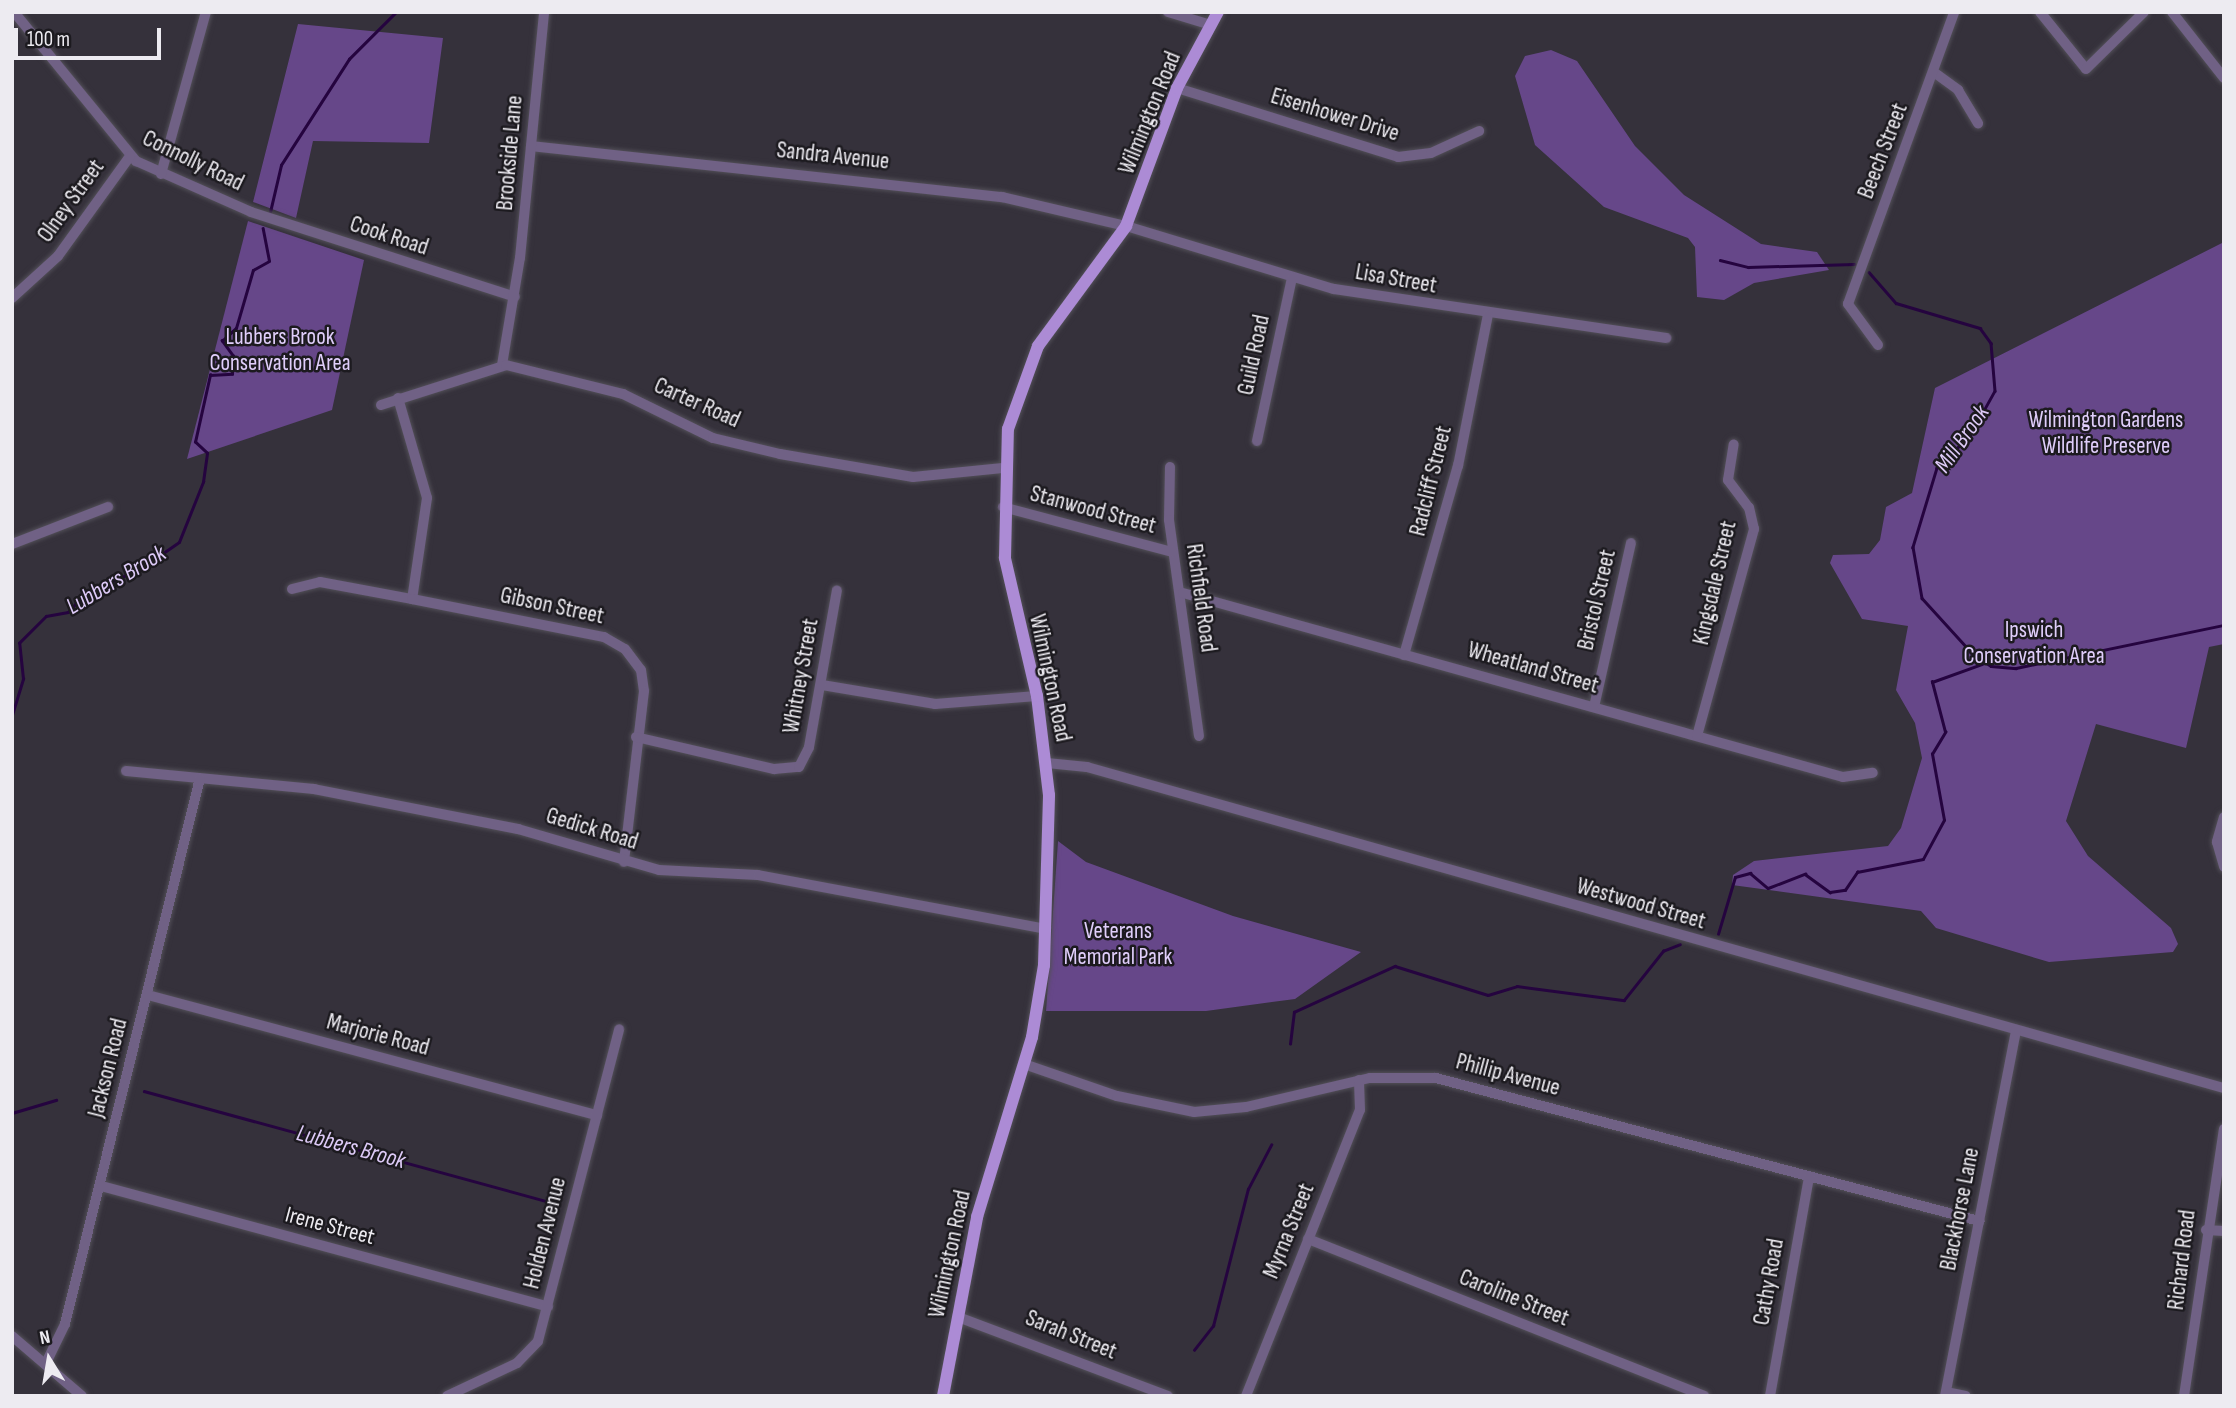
<!DOCTYPE html>
<style>
body{margin:0}
#map{position:relative;width:2236px;height:1408px;overflow:hidden;background:#35313b;font-family:"Sofia Sans Condensed",sans-serif}
div>[style]{position:absolute}
[style*='--x']{left:calc(var(--x)*1px);top:calc(var(--y)*1px);width:calc(var(--w)*1px);rotate:calc(var(--a)*1deg)}
.green>*{inset:0;background:#664789}
.stream>*{height:2.5px;margin:-1.25px;padding:0 1.25px;transform-origin:1.25px;border-radius:1.25px;background:#25043f}
.roads{filter:drop-shadow(0 0 2px #524f58) drop-shadow(0 0 2px #524f58)}
.minor>*{height:10px;margin:-5px;padding:0 5px;transform-origin:5px;border-radius:5px;background:#706185}
.major>*{height:12px;margin:-6px;padding:0 6px;transform-origin:6px;border-radius:6px;background:#ac8bd5}
span{translate:-50% -50%;white-space:nowrap;text-align:center;line-height:1.15;-webkit-text-stroke:5px #1c1a1f;paint-order:stroke}
.street-label{font-size:23px;color:#edebf1}
.park-label{font-size:23px;color:#e0cefb}
.water-label{font-size:24px;color:#ddcaf7;font-style:italic}
.frame{position:absolute;inset:0;border:14px solid #edebf1;pointer-events:none}
.north{position:absolute;left:14px;top:1324px;width:70px;height:70px;-webkit-text-stroke:5px #1c1a1f;paint-order:stroke;rotate:349deg;font-size:19px;font-weight:700;line-height:28px;text-align:center;color:#edebf1}
.north::after{content:'';display:block;margin:auto;width:24px;height:32px;background:#edebf1;clip-path:polygon(50% 0,100% 100%,50% 72%,0 100%)}
.scale{position:absolute;left:14px;top:28px;width:147px;height:32px;box-sizing:border-box;border:4px solid #edebf1;border-top:0;padding-left:9px;font-size:21px;line-height:24px;white-space:nowrap;color:#edebf1;-webkit-text-stroke:5px #1c1a1f;paint-order:stroke}
</style>
<div id="map">
<div class="green">
<i style="clip-path:polygon(298px 24px,443px 38px,429px 143px,313px 141px,296px 218px,253px 202px)"></i>
<i style="clip-path:polygon(1551px 50px,1577px 61px,1635px 146px,1684px 195px,1761px 244px,1817px 252px,1829px 270px,1754px 283px,1724px 300px,1697px 297px,1695px 247px,1688px 238px,1604px 207px,1535px 145px,1515px 76px,1525px 56px)"></i>
<i style="clip-path:polygon(248px 221px,364px 260px,332px 410px,187px 459px)"></i>
<i style="clip-path:polygon(2224px 242px,2224px 644px,2209px 647px,2186px 748px,2096px 724px,2066px 821px,2088px 856px,2171px 928px,2178px 944px,2173px 952px,2049px 962px,1936px 928px,1921px 911px,1732px 885px,1733px 875px,1754px 861px,1888px 846px,1901px 828px,1922px 758px,1915px 723px,1896px 690px,1908px 626px,1862px 619px,1830px 563px,1833px 555px,1869px 554px,1880px 540px,1886px 507px,1912px 493px,1935px 388px)"></i>
<i style="clip-path:polygon(1058px 841px,1086px 862px,1233px 916px,1361px 952px,1295px 999px,1206px 1011px,1046px 1011px)"></i>
</div>
<div class="stream">
<i style="--x:270;--y:212;--w:48;--a:-76.8"></i>
<i style="--x:281;--y:165;--w:126;--a:-57.3"></i>
<i style="--x:349;--y:59;--w:66;--a:-45"></i>
<i style="--x:1720;--y:260;--w:29;--a:14"></i>
<i style="--x:1748;--y:267;--w:106;--a:-1.6"></i>
<i style="--x:1869;--y:272;--w:41;--a:48.9"></i>
<i style="--x:1896;--y:303;--w:88;--a:16.6"></i>
<i style="--x:1980;--y:328;--w:19;--a:54"></i>
<i style="--x:1991;--y:343;--w:48;--a:85.2"></i>
<i style="--x:1995;--y:391;--w:51;--a:119.1"></i>
<i style="--x:1970;--y:436;--w:46;--a:135.9"></i>
<i style="--x:1937;--y:468;--w:83;--a:106.9"></i>
<i style="--x:1913;--y:547;--w:52;--a:80"></i>
<i style="--x:1922;--y:598;--w:73;--a:47.8"></i>
<i style="--x:1971;--y:652;--w:24;--a:35"></i>
<i style="--x:1991;--y:666;--w:25;--a:5"></i>
<i style="--x:2016;--y:668;--w:212;--a:-11.7"></i>
<i style="--x:12;--y:715;--w:38;--a:-73"></i>
<i style="--x:23;--y:679;--w:36;--a:-96"></i>
<i style="--x:19;--y:643;--w:38;--a:-45"></i>
<i style="--x:46;--y:616;--w:22;--a:-10"></i>
<i style="--x:68;--y:612;--w:25;--a:-48"></i>
<i style="--x:85;--y:593;--w:60;--a:-23.6"></i>
<i style="--x:140;--y:569;--w:47;--a:-34.7"></i>
<i style="--x:179;--y:542;--w:65;--a:-68.2"></i>
<i style="--x:203;--y:482;--w:29;--a:-82"></i>
<i style="--x:207;--y:453;--w:16;--a:-137"></i>
<i style="--x:195;--y:442;--w:69;--a:-77.4"></i>
<i style="--x:210;--y:375;--w:22;--a:-3"></i>
<i style="--x:232;--y:374;--w:18;--a:-87"></i>
<i style="--x:233;--y:356;--w:19;--a:-126"></i>
<i style="--x:222;--y:341;--w:19;--a:-43"></i>
<i style="--x:236;--y:328;--w:60;--a:-73.7"></i>
<i style="--x:253;--y:270;--w:18;--a:-29"></i>
<i style="--x:269;--y:261;--w:33;--a:-101"></i>
<i style="--x:12;--y:861;--w:7;--a:90"></i>
<i style="--x:1718;--y:934;--w:59;--a:-73.4"></i>
<i style="--x:1735;--y:877;--w:16;--a:-15"></i>
<i style="--x:1750;--y:873;--w:23;--a:40"></i>
<i style="--x:1768;--y:888;--w:40;--a:-21"></i>
<i style="--x:1805;--y:874;--w:31;--a:36"></i>
<i style="--x:1830;--y:892;--w:15;--a:-8"></i>
<i style="--x:1845;--y:890;--w:22;--a:-56"></i>
<i style="--x:1857;--y:872;--w:67;--a:-11.1"></i>
<i style="--x:1923;--y:859;--w:44;--a:-61.7"></i>
<i style="--x:1944;--y:820;--w:67;--a:-100.3"></i>
<i style="--x:1932;--y:754;--w:26;--a:-59"></i>
<i style="--x:1945;--y:732;--w:52;--a:-104.6"></i>
<i style="--x:1932;--y:682;--w:53;--a:-19.8"></i>
<i style="--x:1290;--y:1044;--w:32;--a:-83"></i>
<i style="--x:1294;--y:1012;--w:111;--a:-24.5"></i>
<i style="--x:1395;--y:966;--w:97;--a:17.3"></i>
<i style="--x:1488;--y:995;--w:30;--a:-17"></i>
<i style="--x:1517;--y:986;--w:108;--a:7.5"></i>
<i style="--x:1624;--y:1000;--w:63;--a:-51.5"></i>
<i style="--x:1663;--y:951;--w:18;--a:-22"></i>
<i style="--x:144;--y:1091;--w:429;--a:15.3"></i>
<i style="--x:12;--y:1113;--w:46;--a:-16.5"></i>
<i style="--x:1194;--y:1350;--w:31;--a:-52"></i>
<i style="--x:1213;--y:1326;--w:141;--a:-75.7"></i>
<i style="--x:1248;--y:1189;--w:50;--a:-62.4"></i>
</div>
<div class="roads">
<div class="minor">
<i style="--x:14;--y:12;--w:193;--a:50.7"></i>
<i style="--x:136;--y:161;--w:126;--a:23.9"></i>
<i style="--x:251;--y:212;--w:277;--a:17.8"></i>
<i style="--x:1168;--y:12;--w:45;--a:16.8"></i>
<i style="--x:2040;--y:12;--w:73;--a:51.1"></i>
<i style="--x:2086;--y:69;--w:81;--a:-44.5"></i>
<i style="--x:2172;--y:12;--w:84;--a:51.8"></i>
<i style="--x:1935;--y:73;--w:29;--a:36"></i>
<i style="--x:1958;--y:90;--w:39;--a:59"></i>
<i style="--x:1177;--y:88;--w:232;--a:17.3"></i>
<i style="--x:1398;--y:157;--w:33;--a:-7"></i>
<i style="--x:1431;--y:153;--w:53;--a:-24.6"></i>
<i style="--x:531;--y:146;--w:474;--a:6.2"></i>
<i style="--x:1002;--y:197;--w:127;--a:13.2"></i>
<i style="--x:1126;--y:226;--w:217;--a:16.9"></i>
<i style="--x:1334;--y:289;--w:336;--a:8.4"></i>
<i style="--x:161;--y:174;--w:168;--a:-74.5"></i>
<i style="--x:12;--y:298;--w:62;--a:-42.4"></i>
<i style="--x:58;--y:256;--w:123;--a:-54.2"></i>
<i style="--x:1878;--y:345;--w:51;--a:-126.2"></i>
<i style="--x:1848;--y:304;--w:311;--a:-70"></i>
<i style="--x:502;--y:365;--w:109;--a:-80.5"></i>
<i style="--x:520;--y:258;--w:247;--a:-84.4"></i>
<i style="--x:398;--y:398;--w:104;--a:73.8"></i>
<i style="--x:427;--y:498;--w:102;--a:98.4"></i>
<i style="--x:381;--y:405;--w:131;--a:-17.7"></i>
<i style="--x:506;--y:365;--w:121;--a:13.9"></i>
<i style="--x:623;--y:394;--w:100;--a:26.1"></i>
<i style="--x:713;--y:438;--w:69;--a:13.4"></i>
<i style="--x:780;--y:454;--w:135;--a:9.8"></i>
<i style="--x:913;--y:477;--w:90;--a:-5.7"></i>
<i style="--x:1257;--y:441;--w:167;--a:-77.9"></i>
<i style="--x:1170;--y:467;--w:53;--a:91.1"></i>
<i style="--x:1169;--y:520;--w:218;--a:82.1"></i>
<i style="--x:1003;--y:507;--w:175;--a:14.9"></i>
<i style="--x:12;--y:544;--w:103;--a:-21.1"></i>
<i style="--x:292;--y:589;--w:29;--a:-14"></i>
<i style="--x:320;--y:582;--w:94;--a:10.5"></i>
<i style="--x:412;--y:599;--w:196;--a:11.2"></i>
<i style="--x:604;--y:637;--w:24;--a:30"></i>
<i style="--x:625;--y:649;--w:26;--a:53"></i>
<i style="--x:641;--y:670;--w:21;--a:82"></i>
<i style="--x:644;--y:691;--w:172;--a:96.7"></i>
<i style="--x:1183;--y:593;--w:685;--a:15.58"></i>
<i style="--x:1843;--y:777;--w:30;--a:-8"></i>
<i style="--x:1404;--y:655;--w:197;--a:-74.1"></i>
<i style="--x:1458;--y:466;--w:154;--a:-78.8"></i>
<i style="--x:822;--y:685;--w:115;--a:9.5"></i>
<i style="--x:935;--y:704;--w:102;--a:-4.5"></i>
<i style="--x:1594;--y:707;--w:168;--a:-77.3"></i>
<i style="--x:1697;--y:736;--w:215;--a:-74.6"></i>
<i style="--x:1754;--y:529;--w:22;--a:-103"></i>
<i style="--x:1749;--y:508;--w:35;--a:-127"></i>
<i style="--x:1728;--y:480;--w:36;--a:-81"></i>
<i style="--x:636;--y:737;--w:142;--a:13.1"></i>
<i style="--x:774;--y:769;--w:25;--a:-5"></i>
<i style="--x:799;--y:767;--w:22;--a:-63"></i>
<i style="--x:809;--y:747;--w:159;--a:-79.9"></i>
<i style="--x:1047;--y:763;--w:40;--a:5.7"></i>
<i style="--x:1087;--y:767;--w:1181;--a:15.77"></i>
<i style="--x:126;--y:771;--w:189;--a:5.5"></i>
<i style="--x:314;--y:789;--w:208;--a:11.1"></i>
<i style="--x:518;--y:829;--w:147;--a:16.2"></i>
<i style="--x:659;--y:870;--w:99;--a:2.9"></i>
<i style="--x:758;--y:875;--w:293;--a:10.6"></i>
<i style="--x:2224;--y:817;--w:26;--a:106"></i>
<i style="--x:2217;--y:842;--w:26;--a:74"></i>
<i style="--x:148;--y:995;--w:465;--a:15"></i>
<i style="--x:1024;--y:1064;--w:98;--a:19"></i>
<i style="--x:1117;--y:1096;--w:79;--a:11.7"></i>
<i style="--x:1194;--y:1112;--w:52;--a:-5.5"></i>
<i style="--x:1246;--y:1107;--w:127;--a:-13.2"></i>
<i style="--x:1370;--y:1078;--w:66;--a:0"></i>
<i style="--x:1436;--y:1078;--w:562;--a:14.75"></i>
<i style="--x:101;--y:1186;--w:463;--a:15.1"></i>
<i style="--x:2206;--y:1230;--w:18;--a:3"></i>
<i style="--x:1308;--y:1239;--w:426;--a:21.6"></i>
<i style="--x:958;--y:1317;--w:224;--a:20.6"></i>
<i style="--x:12;--y:1336;--w:92;--a:40.6"></i>
<i style="--x:46;--y:1363;--w:43;--a:-64"></i>
<i style="--x:65;--y:1324;--w:562;--a:-76.11"></i>
<i style="--x:1946;--y:1392;--w:20;--a:11"></i>
<i style="--x:447;--y:1396;--w:77;--a:-25.2"></i>
<i style="--x:517;--y:1363;--w:30;--a:-46"></i>
<i style="--x:538;--y:1341;--w:322;--a:-75.4"></i>
<i style="--x:1246;--y:1396;--w:308;--a:-68.3"></i>
<i style="--x:1360;--y:1110;--w:30;--a:-92"></i>
<i style="--x:1770;--y:1396;--w:223;--a:-79.9"></i>
<i style="--x:1945;--y:1396;--w:373;--a:-79"></i>
<i style="--x:2184;--y:1396;--w:270;--a:-81.5"></i>
</div>
<div class="major">
<i style="--x:943;--y:1396;--w:182;--a:-79.2"></i>
<i style="--x:977;--y:1217;--w:188;--a:-73"></i>
<i style="--x:1032;--y:1037;--w:73;--a:-80.5"></i>
<i style="--x:1044;--y:965;--w:170;--a:-88.3"></i>
<i style="--x:1049;--y:795;--w:100;--a:-96.9"></i>
<i style="--x:1037;--y:696;--w:142;--a:-103.1"></i>
<i style="--x:1005;--y:558;--w:129;--a:-88.7"></i>
<i style="--x:1008;--y:429;--w:88;--a:-70.1"></i>
<i style="--x:1038;--y:346;--w:149;--a:-53.7"></i>
<i style="--x:1126;--y:226;--w:147;--a:-69.7"></i>
<i style="--x:1177;--y:88;--w:86;--a:-61.7"></i>
</div>
</div>
<div class="street-label">
<span style="left:1150px;top:113px;rotate:-68deg">Wilmington Road</span>
<span style="left:1335px;top:115px;rotate:17deg">Eisenhower Drive</span>
<span style="left:1883px;top:151px;rotate:-69deg">Beech Street</span>
<span style="left:510px;top:153px;rotate:-85deg">Brookside Lane</span>
<span style="left:833px;top:156px;rotate:6deg">Sandra Avenue</span>
<span style="left:193px;top:161px;rotate:26deg">Connolly Road</span>
<span style="left:71px;top:201px;rotate:-54deg">Olney Street</span>
<span style="left:389px;top:236px;rotate:18deg">Cook Road</span>
<span style="left:1396px;top:279px;rotate:10deg">Lisa Street</span>
<span style="left:1254px;top:355px;rotate:-78deg">Guild Road</span>
<span style="left:697px;top:403px;rotate:24deg">Carter Road</span>
<span style="left:1431px;top:481px;rotate:-76deg">Radcliff Street</span>
<span style="left:1093px;top:510px;rotate:15deg">Stanwood Street</span>
<span style="left:1715px;top:583px;rotate:-77deg">Kingsdale Street</span>
<span style="left:1201px;top:598px;rotate:82deg">Richfield Road</span>
<span style="left:1597px;top:600px;rotate:-77deg">Bristol Street</span>
<span style="left:552px;top:606px;rotate:12deg">Gibson Street</span>
<span style="left:1533px;top:668px;rotate:16deg">Wheatland Street</span>
<span style="left:801px;top:676px;rotate:-80deg">Whitney Street</span>
<span style="left:1050px;top:678px;rotate:78deg">Wilmington Road</span>
<span style="left:592px;top:829px;rotate:17deg">Gedick Road</span>
<span style="left:1641px;top:904px;rotate:16deg">Westwood Street</span>
<span style="left:378px;top:1035px;rotate:15deg">Marjorie Road</span>
<span style="left:108px;top:1068px;rotate:-76deg">Jackson Road</span>
<span style="left:1508px;top:1075px;rotate:15deg">Phillip Avenue</span>
<span style="left:1960px;top:1209px;rotate:-79deg">Blackhorse Lane</span>
<span style="left:330px;top:1226px;rotate:15deg">Irene Street</span>
<span style="left:1289px;top:1231px;rotate:-68deg">Myrna Street</span>
<span style="left:545px;top:1233px;rotate:-76deg">Holden Avenue</span>
<span style="left:950px;top:1254px;rotate:-78deg">Wilmington Road</span>
<span style="left:2182px;top:1260px;rotate:-83deg">Richard Road</span>
<span style="left:1769px;top:1282px;rotate:-80deg">Cathy Road</span>
<span style="left:1514px;top:1298px;rotate:22deg">Caroline Street</span>
<span style="left:1071px;top:1335px;rotate:22deg">Sarah Street</span>
</div>
<div class="park-label">
<span style="left:280px;top:350px">Lubbers Brook<br>Conservation Area</span>
<span style="left:2106px;top:433px">Wilmington Gardens<br>Wildlife Preserve</span>
<span style="left:2034px;top:643px">Ipswich<br>Conservation Area</span>
<span style="left:1118px;top:944px">Veterans<br>Memorial Park</span>
</div>
<div class="water-label">
<span style="left:1962px;top:439px;rotate:-55deg">Mill Brook</span>
<span style="left:116px;top:580px;rotate:-31deg">Lubbers Brook</span>
<span style="left:351px;top:1147px;rotate:15deg">Lubbers Brook</span>
</div>
<div class="frame"></div>
<div class="north">N</div>
<div class="scale">100 m</div>
</div>
